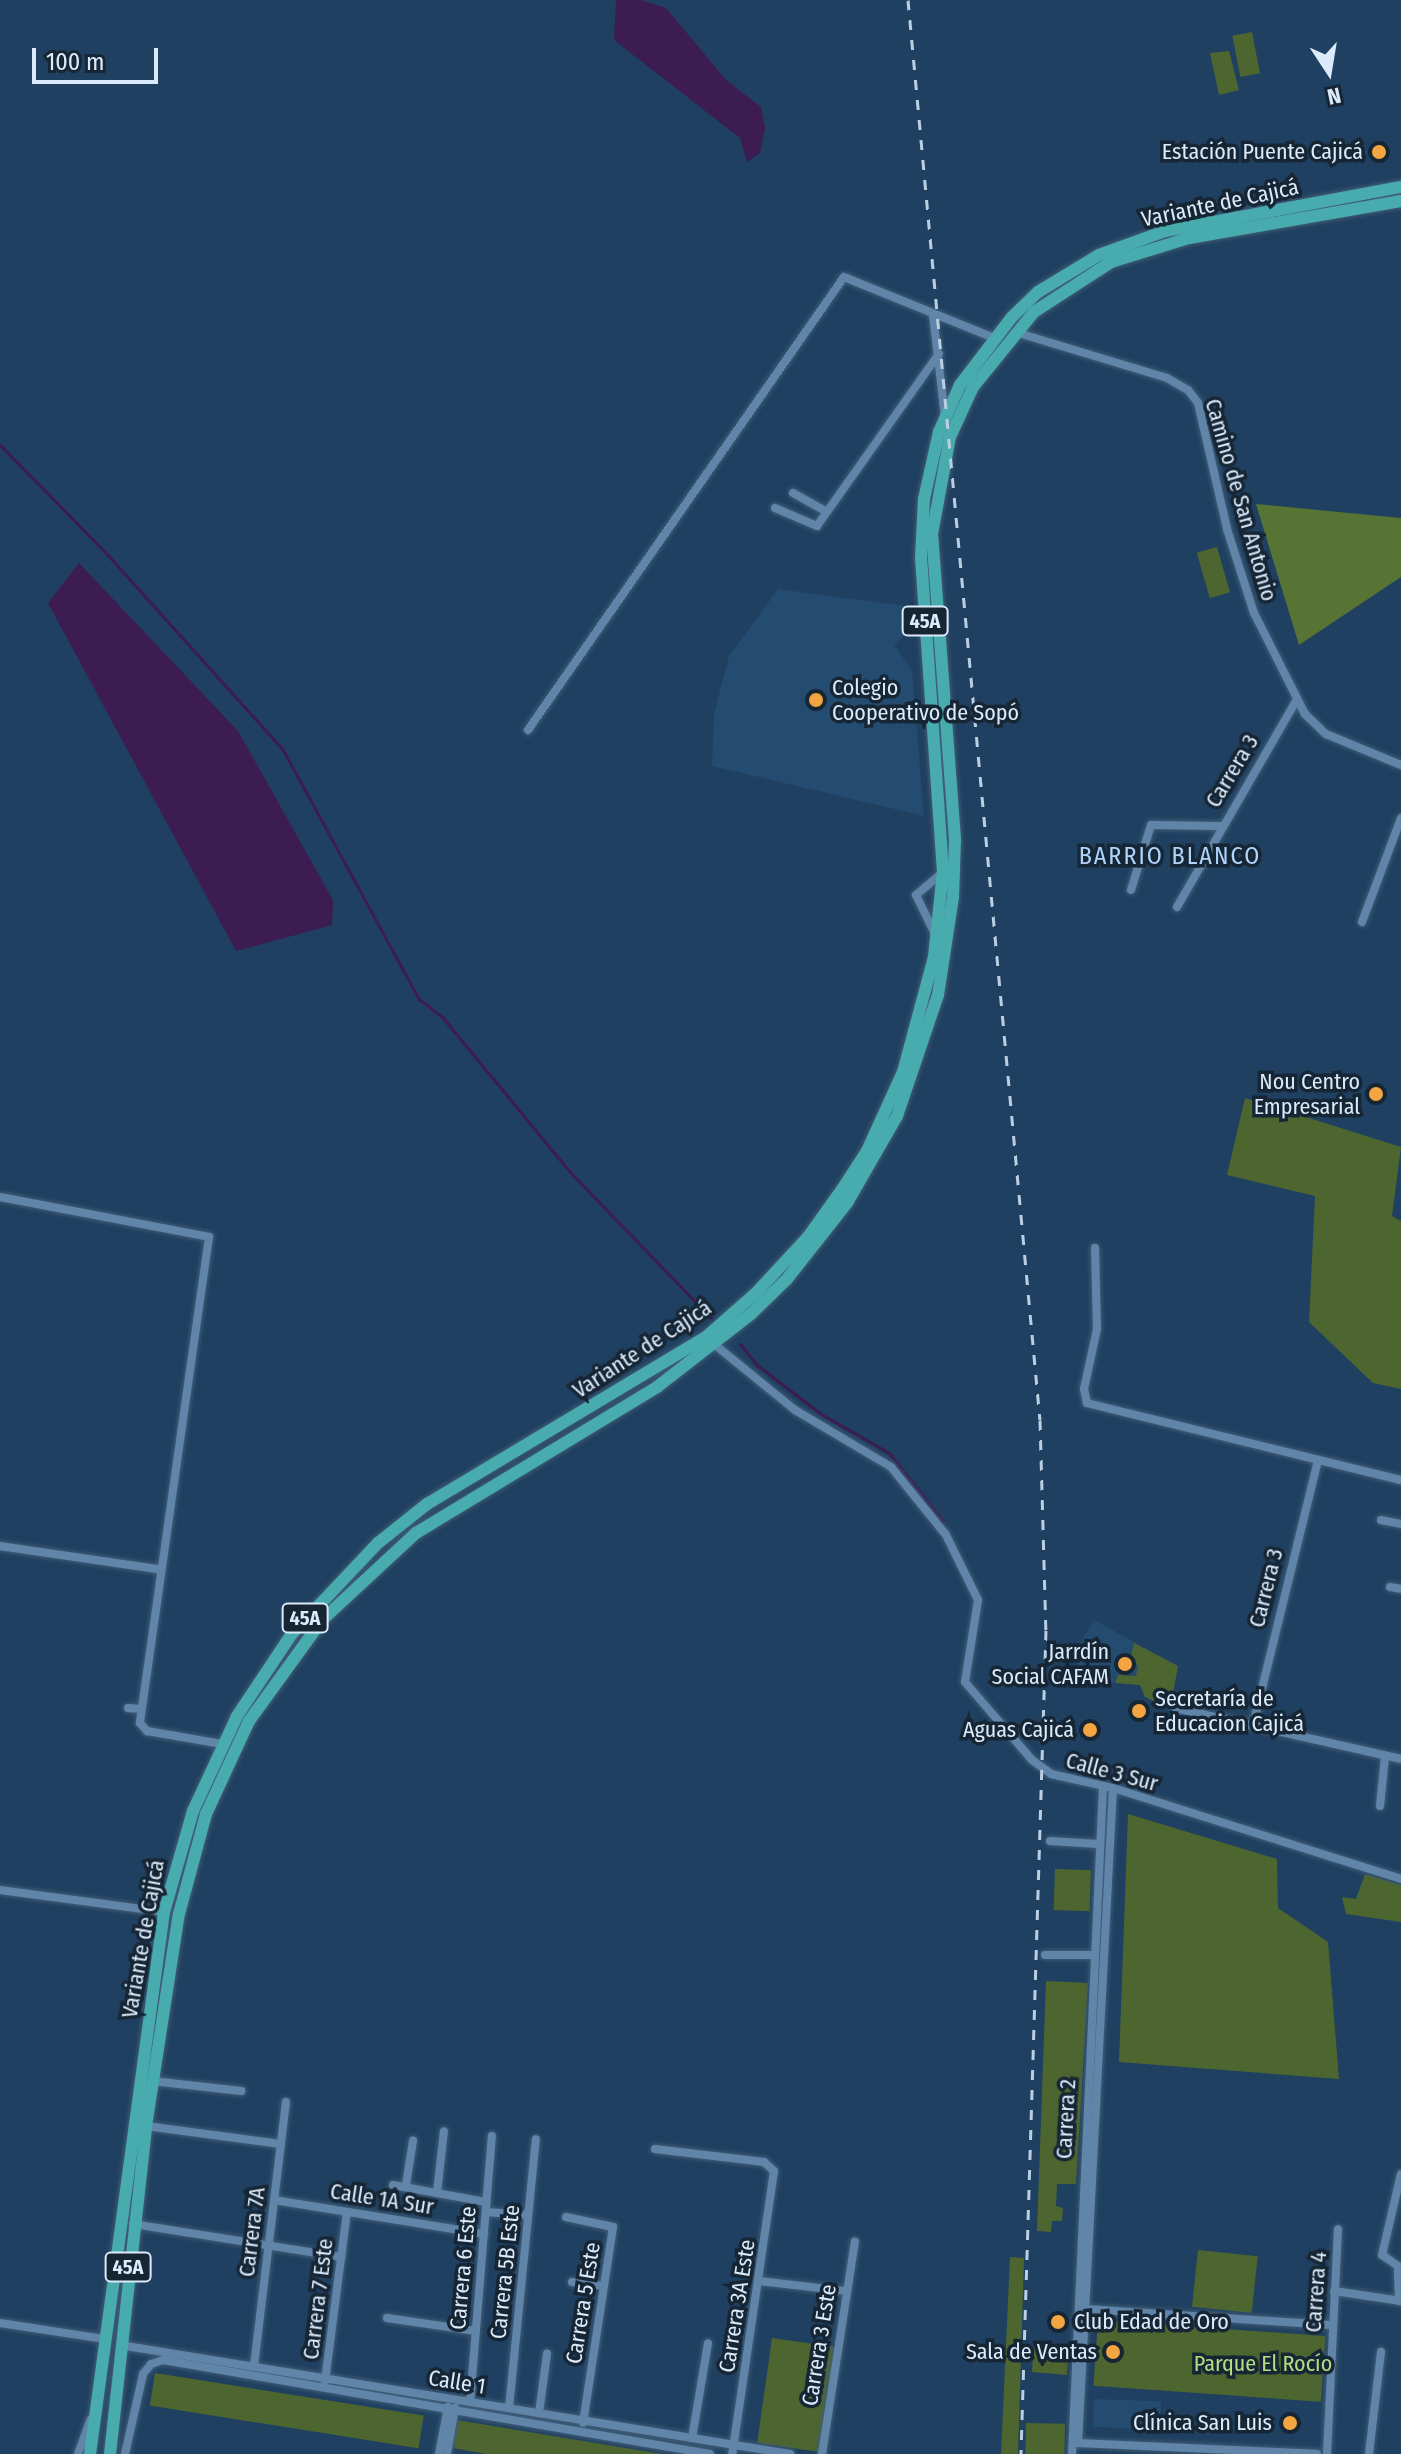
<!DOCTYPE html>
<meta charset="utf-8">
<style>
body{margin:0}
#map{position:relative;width:1401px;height:2454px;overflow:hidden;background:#1f4060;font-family:"Fira Sans Condensed",sans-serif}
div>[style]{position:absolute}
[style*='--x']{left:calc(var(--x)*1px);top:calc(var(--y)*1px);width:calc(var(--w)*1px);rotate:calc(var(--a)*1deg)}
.built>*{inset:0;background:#244b70;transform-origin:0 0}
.green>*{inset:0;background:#4d662f;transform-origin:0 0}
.forest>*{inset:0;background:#577435}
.water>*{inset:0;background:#3c1c51}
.stream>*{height:3px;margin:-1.5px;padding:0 1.5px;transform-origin:1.5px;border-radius:1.5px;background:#3c1c51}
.roads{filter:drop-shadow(0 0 2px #405d77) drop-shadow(0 0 2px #405d77)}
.minor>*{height:8px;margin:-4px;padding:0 4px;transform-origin:4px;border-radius:4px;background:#6184a9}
.trunk>*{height:12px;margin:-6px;padding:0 6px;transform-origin:6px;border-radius:6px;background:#48acae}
.rail>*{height:3px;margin-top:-1.5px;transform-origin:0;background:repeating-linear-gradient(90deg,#bccee1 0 10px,transparent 0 20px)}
.dots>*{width:22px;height:22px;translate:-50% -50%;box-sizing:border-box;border:4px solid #172635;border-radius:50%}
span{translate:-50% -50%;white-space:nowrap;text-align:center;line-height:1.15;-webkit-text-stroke:7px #172635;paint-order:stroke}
.shield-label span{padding:2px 6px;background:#172635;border:2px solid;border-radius:6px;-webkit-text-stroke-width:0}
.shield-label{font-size:20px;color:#dcebfb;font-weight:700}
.poi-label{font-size:22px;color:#dcebfb}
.right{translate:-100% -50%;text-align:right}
.left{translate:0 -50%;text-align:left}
.street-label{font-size:22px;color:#dcebfb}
.park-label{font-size:22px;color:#b3de83}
.neighbourhood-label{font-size:24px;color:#afd5fc;letter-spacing:2px}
.north{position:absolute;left:1289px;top:32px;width:80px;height:80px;-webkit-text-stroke:6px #172635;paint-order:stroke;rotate:168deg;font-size:22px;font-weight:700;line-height:32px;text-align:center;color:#dcebfb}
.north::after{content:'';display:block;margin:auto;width:28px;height:36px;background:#dcebfb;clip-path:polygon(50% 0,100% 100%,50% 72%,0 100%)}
.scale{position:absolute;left:32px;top:48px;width:126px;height:36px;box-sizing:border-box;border:4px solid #dcebfb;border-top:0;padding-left:10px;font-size:24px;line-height:28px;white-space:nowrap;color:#dcebfb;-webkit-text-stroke:6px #172635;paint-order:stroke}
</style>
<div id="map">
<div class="built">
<i style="clip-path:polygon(778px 589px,905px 606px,907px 632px,894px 645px,912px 670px,924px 816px,712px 766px,714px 714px,729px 656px)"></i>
<i style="clip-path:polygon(1094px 1620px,1178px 1666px,1170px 1709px,1145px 1697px,1140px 1685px,1082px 1680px,1074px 1653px)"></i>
<i style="left:1094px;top:2399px;width:67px;height:28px;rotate:2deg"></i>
</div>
<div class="green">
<i style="left:1252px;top:32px;width:42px;height:20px;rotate:79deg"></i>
<i style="clip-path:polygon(1229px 51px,1239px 90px,1219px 95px,1210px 53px)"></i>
<i style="left:1217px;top:547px;width:47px;height:21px;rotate:74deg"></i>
<i style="clip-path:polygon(1245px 1098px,1401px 1147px,1392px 1216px,1401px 1221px,1401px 1389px,1373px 1383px,1309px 1322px,1315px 1196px,1227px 1175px)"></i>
<i style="clip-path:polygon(1134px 1643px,1178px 1666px,1170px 1709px,1145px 1697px,1140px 1685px,1115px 1683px,1118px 1675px,1136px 1676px,1138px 1665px,1129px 1664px)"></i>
<i style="clip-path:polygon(1128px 1814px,1277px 1859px,1278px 1908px,1328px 1942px,1339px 2079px,1119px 2062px)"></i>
<i style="left:1055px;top:1869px;width:36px;height:41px;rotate:2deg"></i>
<i style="clip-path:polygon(1365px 1874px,1401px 1885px,1401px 1922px,1346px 1914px,1342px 1897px,1356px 1899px)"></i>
<i style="clip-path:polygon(1046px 1981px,1088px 1983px,1076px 2184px,1057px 2184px,1056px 2206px,1063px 2208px,1062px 2221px,1052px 2221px,1051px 2232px,1037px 2231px)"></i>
<i style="left:1198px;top:2250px;width:60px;height:57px;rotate:6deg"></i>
<i style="clip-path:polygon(1010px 2257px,1024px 2258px,1018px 2454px,1001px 2454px)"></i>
<i style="left:1098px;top:2320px;width:228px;height:66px;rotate:4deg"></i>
<i style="left:772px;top:2338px;width:64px;height:106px;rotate:8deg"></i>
<i style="left:1034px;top:2347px;width:35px;height:25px;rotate:5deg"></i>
<i style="left:155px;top:2373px;width:272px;height:33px;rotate:9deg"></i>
<i style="clip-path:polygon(457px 2420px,662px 2454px,486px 2454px,453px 2448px)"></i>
<i style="left:1026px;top:2423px;width:39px;height:31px;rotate:1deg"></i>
</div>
<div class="forest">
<i style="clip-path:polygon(1256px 504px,1401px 518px,1401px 577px,1299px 645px)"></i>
</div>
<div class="water">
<i style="clip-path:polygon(616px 0,641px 0,666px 8px,726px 80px,761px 107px,765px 128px,760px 153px,747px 162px,740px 138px,614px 40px)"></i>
<i style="clip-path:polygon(79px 563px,238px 731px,333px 900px,332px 925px,236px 951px,48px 603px)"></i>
</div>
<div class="stream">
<i style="--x:0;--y:445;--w:150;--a:45.5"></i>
<i style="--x:105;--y:552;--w:266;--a:48"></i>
<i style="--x:283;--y:750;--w:284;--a:61.4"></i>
<i style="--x:419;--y:999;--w:31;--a:38"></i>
<i style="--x:443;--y:1018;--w:198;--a:50.5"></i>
<i style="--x:569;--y:1171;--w:206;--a:46"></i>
<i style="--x:740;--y:1344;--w:27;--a:51"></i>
<i style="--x:757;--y:1365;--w:81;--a:37.4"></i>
<i style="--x:821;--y:1414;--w:78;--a:29.8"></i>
<i style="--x:889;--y:1453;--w:87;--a:51.5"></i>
</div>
<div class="roads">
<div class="minor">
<i style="--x:933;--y:315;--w:103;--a:83.3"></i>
<i style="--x:1015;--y:332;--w:159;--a:16.8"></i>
<i style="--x:1167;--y:378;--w:24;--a:30"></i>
<i style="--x:1188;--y:390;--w:16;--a:52"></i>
<i style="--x:1198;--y:403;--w:129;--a:77"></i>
<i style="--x:1227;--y:529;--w:88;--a:72.2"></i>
<i style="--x:1254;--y:613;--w:113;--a:63.2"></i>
<i style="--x:1305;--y:714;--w:29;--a:44"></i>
<i style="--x:1326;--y:734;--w:81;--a:22.5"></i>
<i style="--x:793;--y:493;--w:38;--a:29"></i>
<i style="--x:775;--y:508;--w:46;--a:23.2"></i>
<i style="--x:817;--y:526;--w:211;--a:-54.7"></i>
<i style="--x:528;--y:730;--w:552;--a:-55.1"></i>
<i style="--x:844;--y:277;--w:162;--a:22.1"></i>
<i style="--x:1131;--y:890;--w:68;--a:-72.9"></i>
<i style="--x:1151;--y:825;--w:68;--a:0.8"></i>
<i style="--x:916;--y:895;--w:43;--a:64"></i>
<i style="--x:916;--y:895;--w:34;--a:-40"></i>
<i style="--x:1177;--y:907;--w:240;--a:-60"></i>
<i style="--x:1362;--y:922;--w:111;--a:-69.4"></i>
<i style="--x:0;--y:1197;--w:213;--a:10.8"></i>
<i style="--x:209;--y:1237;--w:491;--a:98.1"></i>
<i style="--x:140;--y:1723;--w:11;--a:49"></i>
<i style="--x:147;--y:1731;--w:76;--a:9.8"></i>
<i style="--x:1095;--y:1248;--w:81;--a:88.6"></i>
<i style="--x:1097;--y:1329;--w:61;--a:102.2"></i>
<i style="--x:1084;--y:1389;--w:14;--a:78"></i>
<i style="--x:1087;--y:1403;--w:323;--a:13.8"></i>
<i style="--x:715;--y:1345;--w:103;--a:39.1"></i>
<i style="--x:795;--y:1410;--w:112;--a:30.7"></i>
<i style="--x:891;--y:1467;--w:87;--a:51"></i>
<i style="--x:946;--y:1535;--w:72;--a:63.8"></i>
<i style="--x:978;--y:1600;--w:83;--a:99"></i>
<i style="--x:965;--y:1682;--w:103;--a:49.3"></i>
<i style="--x:1032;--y:1760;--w:24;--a:36"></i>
<i style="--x:1051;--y:1774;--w:64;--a:12.7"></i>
<i style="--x:1113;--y:1788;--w:302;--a:17.5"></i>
<i style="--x:1381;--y:1520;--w:20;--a:11"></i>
<i style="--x:0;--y:1546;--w:160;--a:8.3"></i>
<i style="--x:1390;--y:1587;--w:11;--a:10"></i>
<i style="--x:128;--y:1708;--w:13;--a:4"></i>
<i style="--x:1175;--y:1708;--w:232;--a:12.7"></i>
<i style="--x:1253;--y:1725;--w:273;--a:-76.2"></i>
<i style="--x:1380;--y:1806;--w:49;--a:-84.2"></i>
<i style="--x:1050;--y:1841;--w:48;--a:3.6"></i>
<i style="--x:0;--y:1890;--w:165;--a:7.6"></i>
<i style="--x:1045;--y:1955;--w:47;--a:0"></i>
<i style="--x:152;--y:2081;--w:90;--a:6.4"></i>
<i style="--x:146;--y:2126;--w:136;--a:7.6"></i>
<i style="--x:655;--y:2149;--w:110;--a:6.8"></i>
<i style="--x:764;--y:2162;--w:13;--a:42"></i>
<i style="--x:774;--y:2171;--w:286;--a:98.4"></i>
<i style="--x:393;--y:2185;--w:95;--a:10.4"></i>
<i style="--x:406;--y:2185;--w:45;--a:-81"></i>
<i style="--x:437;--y:2193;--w:62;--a:-83.6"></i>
<i style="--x:274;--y:2200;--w:213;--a:9.2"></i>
<i style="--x:486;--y:2212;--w:42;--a:4.1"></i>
<i style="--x:566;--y:2217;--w:48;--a:12"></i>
<i style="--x:613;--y:2227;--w:198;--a:98.7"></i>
<i style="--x:133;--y:2224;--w:211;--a:9"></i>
<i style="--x:759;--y:2281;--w:88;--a:6.6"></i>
<i style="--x:572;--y:2282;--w:32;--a:7"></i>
<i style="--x:1334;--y:2291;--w:68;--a:8.5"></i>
<i style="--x:1399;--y:2301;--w:35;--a:-92"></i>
<i style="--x:1398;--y:2266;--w:19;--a:-145"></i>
<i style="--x:1382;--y:2255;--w:83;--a:-76.8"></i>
<i style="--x:1085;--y:2309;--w:247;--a:3.7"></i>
<i style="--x:387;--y:2318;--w:90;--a:8.3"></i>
<i style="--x:0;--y:2323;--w:105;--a:8.7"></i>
<i style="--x:120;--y:2345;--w:679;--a:9.24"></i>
<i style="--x:254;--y:2366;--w:266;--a:-83.1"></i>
<i style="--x:325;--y:2381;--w:170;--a:-82.6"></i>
<i style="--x:470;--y:2402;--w:267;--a:-85.3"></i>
<i style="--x:509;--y:2408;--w:270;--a:-84.3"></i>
<i style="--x:539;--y:2413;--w:60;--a:-82.3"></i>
<i style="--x:692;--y:2438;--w:96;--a:-80.4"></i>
<i style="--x:1076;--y:2443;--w:241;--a:2.6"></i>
<i style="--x:1078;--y:2443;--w:656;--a:-86.94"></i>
<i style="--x:78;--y:2454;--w:37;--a:-70"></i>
<i style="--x:125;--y:2454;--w:82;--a:-77.3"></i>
<i style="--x:143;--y:2374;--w:13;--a:-51"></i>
<i style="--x:151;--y:2364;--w:13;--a:-18"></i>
<i style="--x:163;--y:2360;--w:555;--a:9.75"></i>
<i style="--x:439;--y:2454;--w:48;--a:-79.2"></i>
<i style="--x:447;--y:2454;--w:47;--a:-80.1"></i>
<i style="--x:822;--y:2454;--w:215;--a:-81.2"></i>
<i style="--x:1072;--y:2454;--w:669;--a:-87.34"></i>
<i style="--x:1327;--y:2454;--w:225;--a:-87.2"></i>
<i style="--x:1369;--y:2454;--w:103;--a:-83.3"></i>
</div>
<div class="trunk">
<i style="--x:90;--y:2454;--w:547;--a:-82.23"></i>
<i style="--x:164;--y:1912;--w:105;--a:-74"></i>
<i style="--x:193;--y:1811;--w:105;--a:-65.1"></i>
<i style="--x:237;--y:1716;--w:97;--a:-56.3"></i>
<i style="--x:291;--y:1635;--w:127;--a:-46.6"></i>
<i style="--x:378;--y:1543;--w:63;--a:-38.5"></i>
<i style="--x:427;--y:1504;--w:325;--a:-30.9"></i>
<i style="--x:706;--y:1337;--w:65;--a:-41.3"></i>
<i style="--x:755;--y:1294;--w:78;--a:-47.1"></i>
<i style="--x:808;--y:1237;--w:60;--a:-54.5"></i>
<i style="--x:843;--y:1188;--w:44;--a:-57"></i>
<i style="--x:867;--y:1151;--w:87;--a:-65.5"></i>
<i style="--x:903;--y:1072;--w:119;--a:-74.9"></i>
<i style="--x:934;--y:957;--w:85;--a:-84"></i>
<i style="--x:943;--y:872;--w:315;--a:-94"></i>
<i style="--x:921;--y:558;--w:59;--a:-87.1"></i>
<i style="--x:924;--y:499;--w:69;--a:-77.4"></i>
<i style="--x:939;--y:432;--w:51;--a:-65.9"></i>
<i style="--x:960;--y:385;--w:86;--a:-52.6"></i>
<i style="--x:1012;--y:317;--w:36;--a:-44"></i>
<i style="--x:1038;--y:292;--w:71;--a:-31.2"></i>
<i style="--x:1099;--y:255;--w:70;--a:-20"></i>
<i style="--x:1165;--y:231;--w:240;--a:-10.6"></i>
<i style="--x:110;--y:2454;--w:330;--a:-83.7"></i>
<i style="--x:146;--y:2126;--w:215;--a:-81.2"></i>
<i style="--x:179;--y:1914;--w:104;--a:-74.9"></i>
<i style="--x:206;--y:1814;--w:102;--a:-65.2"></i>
<i style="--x:249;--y:1721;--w:125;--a:-54.1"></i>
<i style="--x:322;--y:1620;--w:128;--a:-42.8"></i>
<i style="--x:416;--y:1533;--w:282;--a:-31.2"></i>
<i style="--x:657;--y:1387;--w:119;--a:-37.8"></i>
<i style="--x:751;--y:1314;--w:50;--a:-44.2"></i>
<i style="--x:787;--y:1279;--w:97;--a:-51.7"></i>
<i style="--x:847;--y:1203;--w:100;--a:-60.1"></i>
<i style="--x:897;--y:1116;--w:128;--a:-71.3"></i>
<i style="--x:938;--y:995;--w:99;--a:-81.3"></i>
<i style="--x:953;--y:897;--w:58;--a:-88"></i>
<i style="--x:955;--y:839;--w:306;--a:-94.3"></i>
<i style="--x:932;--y:534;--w:99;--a:-79.5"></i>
<i style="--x:950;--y:437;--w:55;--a:-65.3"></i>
<i style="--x:973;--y:387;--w:97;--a:-50.9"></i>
<i style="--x:1034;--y:312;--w:92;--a:-33"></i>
<i style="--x:1111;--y:262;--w:82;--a:-17.1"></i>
<i style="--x:1189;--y:238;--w:215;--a:-9.9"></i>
</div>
</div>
<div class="rail">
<i style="--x:908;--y:0;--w:1426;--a:84.69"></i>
<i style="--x:1040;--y:1420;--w:210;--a:88.4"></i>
<i style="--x:1046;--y:1630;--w:824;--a:91.74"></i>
</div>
<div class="dots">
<i style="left:1379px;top:152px;background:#f2a541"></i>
<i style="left:816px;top:700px;background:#f2a541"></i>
<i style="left:1376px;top:1094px;background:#f2a541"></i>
<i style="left:1125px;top:1664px;background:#f2a541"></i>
<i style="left:1139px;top:1711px;background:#f2a541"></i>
<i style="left:1090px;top:1730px;background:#f2a541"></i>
<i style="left:1058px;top:2322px;background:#f2a541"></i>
<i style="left:1113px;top:2352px;background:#f2a541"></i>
<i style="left:1290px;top:2423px;background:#f2a541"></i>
</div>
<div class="shield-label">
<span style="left:925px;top:621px">45A</span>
<span style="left:305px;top:1618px">45A</span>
<span style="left:128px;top:2267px">45A</span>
</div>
<div class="poi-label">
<span class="right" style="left:1363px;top:152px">Estación Puente Cajicá</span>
<span class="left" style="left:832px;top:700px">Colegio<br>Cooperativo de Sopó</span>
<span class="right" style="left:1360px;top:1094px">Nou Centro<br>Empresarial</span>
<span class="right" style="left:1109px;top:1664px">Jarrdín<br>Social CAFAM</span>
<span class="left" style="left:1155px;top:1711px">Secretaría de<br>Educacion Cajicá</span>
<span class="right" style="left:1074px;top:1730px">Aguas Cajicá</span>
<span class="left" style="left:1074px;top:2322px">Club Edad de Oro</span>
<span class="right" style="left:1097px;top:2352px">Sala de Ventas</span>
<span class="right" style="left:1272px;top:2423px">Clínica San Luis</span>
</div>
<div class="street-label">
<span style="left:1220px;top:203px;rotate:-12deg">Variante de Cajicá</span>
<span style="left:1241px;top:500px;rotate:74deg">Camino de San Antonio</span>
<span style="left:1232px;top:771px;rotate:-59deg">Carrera 3</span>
<span style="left:642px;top:1349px;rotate:-33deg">Variante de Cajicá</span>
<span style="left:1266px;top:1588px;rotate:-76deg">Carrera 3</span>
<span style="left:1112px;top:1772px;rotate:15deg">Calle 3 Sur</span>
<span style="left:143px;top:1939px;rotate:-80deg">Variante de Cajicá</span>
<span style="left:1066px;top:2119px;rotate:-87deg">Carrera 2</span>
<span style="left:382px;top:2199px;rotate:9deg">Calle 1A Sur</span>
<span style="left:252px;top:2232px;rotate:-83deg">Carrera 7A</span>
<span style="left:463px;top:2268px;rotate:-85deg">Carrera 6 Este</span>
<span style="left:505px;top:2272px;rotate:-84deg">Carrera 5B Este</span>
<span style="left:1316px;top:2292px;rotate:-86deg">Carrera 4</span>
<span style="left:318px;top:2299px;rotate:-83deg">Carrera 7 Este</span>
<span style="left:583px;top:2303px;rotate:-81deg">Carrera 5 Este</span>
<span style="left:737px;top:2306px;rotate:-81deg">Carrera 3A Este</span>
<span style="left:819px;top:2345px;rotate:-81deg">Carrera 3 Este</span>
<span style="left:457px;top:2382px;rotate:9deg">Calle 1</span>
</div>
<div class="park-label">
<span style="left:1263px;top:2364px">Parque El Rocío</span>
</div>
<div class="neighbourhood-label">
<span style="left:1170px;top:857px">BARRIO BLANCO</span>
</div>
<div class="north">N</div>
<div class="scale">100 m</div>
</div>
